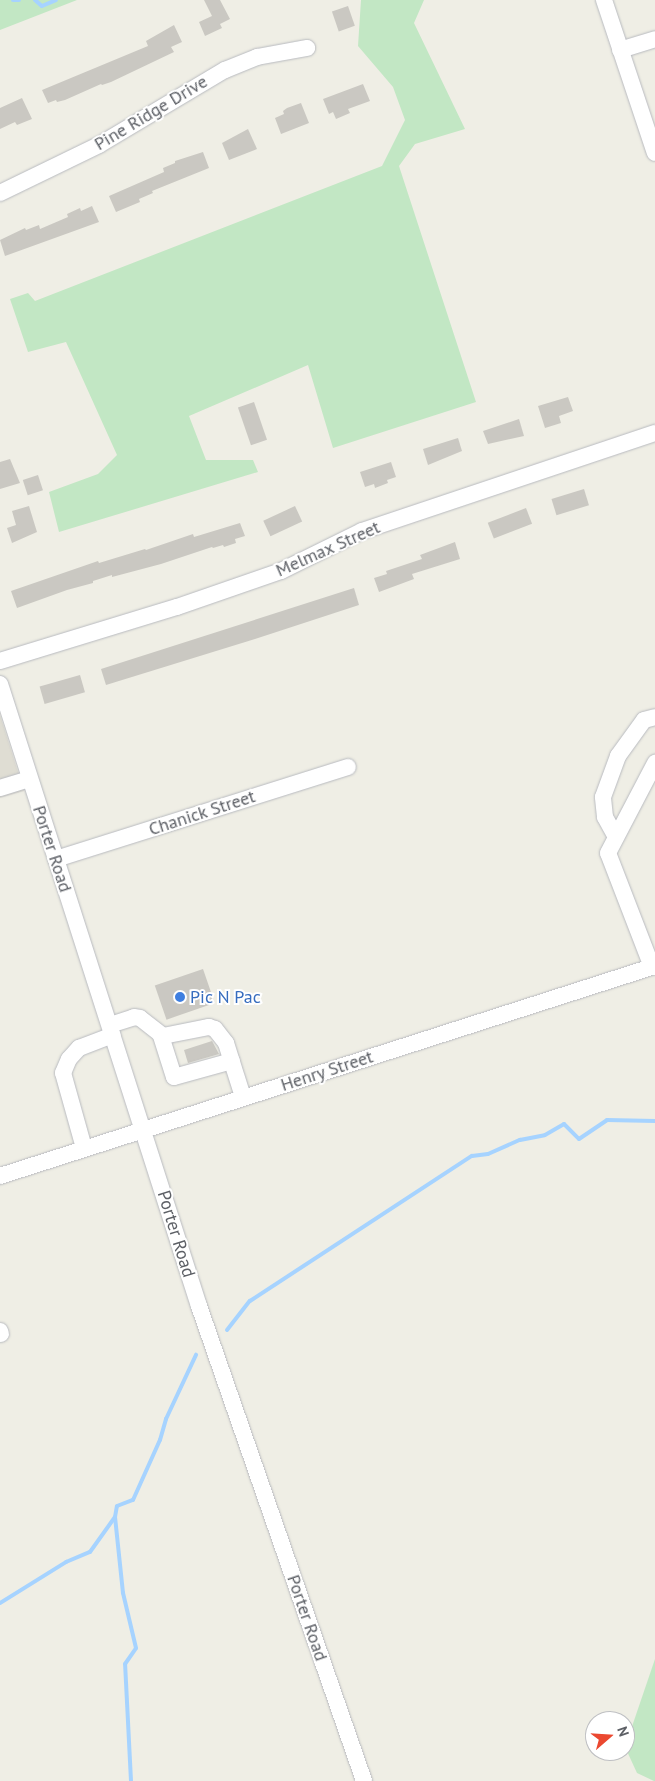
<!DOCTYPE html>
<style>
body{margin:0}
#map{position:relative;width:655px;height:1781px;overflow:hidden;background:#efeee5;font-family:"PT Sans",sans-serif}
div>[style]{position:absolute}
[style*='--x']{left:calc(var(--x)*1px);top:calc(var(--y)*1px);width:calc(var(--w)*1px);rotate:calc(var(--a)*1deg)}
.education>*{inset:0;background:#dfddd3}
.green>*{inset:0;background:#c2e7c4}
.stream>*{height:4px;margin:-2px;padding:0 2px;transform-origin:2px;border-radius:2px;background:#a6d3ff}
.building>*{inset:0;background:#cac8c2;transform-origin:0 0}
.roads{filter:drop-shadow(0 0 1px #b8babf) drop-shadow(0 0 1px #b8babf)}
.minor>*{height:16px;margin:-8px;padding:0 8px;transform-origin:8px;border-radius:8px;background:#fff}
.dots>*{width:14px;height:14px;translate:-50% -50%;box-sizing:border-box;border:2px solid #fff;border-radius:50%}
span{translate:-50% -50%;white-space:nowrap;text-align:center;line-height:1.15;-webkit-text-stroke:4px #fff;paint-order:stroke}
.street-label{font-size:18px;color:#5d6066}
.shop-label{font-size:18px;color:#366cbe}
.left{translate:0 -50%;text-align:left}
.north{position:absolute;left:585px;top:1711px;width:50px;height:50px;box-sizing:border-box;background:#fff;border:1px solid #bebfc2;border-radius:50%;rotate:71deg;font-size:14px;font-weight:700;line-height:20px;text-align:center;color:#5d6066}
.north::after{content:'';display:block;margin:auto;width:18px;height:22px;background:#eb4830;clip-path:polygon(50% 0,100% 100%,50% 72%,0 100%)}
</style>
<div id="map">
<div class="education">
<i style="clip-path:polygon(0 715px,24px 791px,0 798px)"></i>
</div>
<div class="green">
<i style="clip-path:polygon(0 0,77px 0,0 30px)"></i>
<i style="clip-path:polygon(361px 0,424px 0,414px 23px,465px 129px,415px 144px,399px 166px,476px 402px,333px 448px,308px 365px,189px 416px,206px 460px,253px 460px,258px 472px,59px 532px,49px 492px,98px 474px,117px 455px,66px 342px,28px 352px,10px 299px,28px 293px,35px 301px,382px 166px,405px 120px,393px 87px,358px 46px)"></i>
<i style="clip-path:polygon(655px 1659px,655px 1781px,654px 1781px,637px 1773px,625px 1747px)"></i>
</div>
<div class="stream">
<i style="--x:13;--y:0;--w:6;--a:0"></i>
<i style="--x:35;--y:0;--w:9;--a:41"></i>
<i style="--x:42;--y:6;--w:15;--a:-23"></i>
<i style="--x:227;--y:1330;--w:37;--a:-52"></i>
<i style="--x:250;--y:1301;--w:265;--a:-33.2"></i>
<i style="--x:472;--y:1156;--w:16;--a:-7"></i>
<i style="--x:488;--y:1154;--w:35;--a:-24"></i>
<i style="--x:520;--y:1140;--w:25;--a:-11"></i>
<i style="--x:545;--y:1135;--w:22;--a:-30"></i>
<i style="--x:564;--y:1124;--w:21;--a:45"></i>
<i style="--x:579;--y:1139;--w:34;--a:-34"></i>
<i style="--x:607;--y:1120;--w:48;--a:1.2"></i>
<i style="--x:0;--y:1603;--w:78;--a:-31.8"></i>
<i style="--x:66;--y:1562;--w:26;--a:-23"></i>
<i style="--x:90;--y:1552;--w:43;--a:-54.5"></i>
<i style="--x:131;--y:1781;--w:117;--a:-92.9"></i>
<i style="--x:125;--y:1664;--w:19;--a:-55"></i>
<i style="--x:136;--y:1648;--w:57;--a:-103.3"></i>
<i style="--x:123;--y:1593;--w:76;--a:-96"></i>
<i style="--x:115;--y:1517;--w:11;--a:-80"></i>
<i style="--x:117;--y:1506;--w:17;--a:-21"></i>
<i style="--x:133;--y:1500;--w:66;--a:-65.8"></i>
<i style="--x:160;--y:1440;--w:22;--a:-74"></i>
<i style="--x:166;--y:1419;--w:71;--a:-64.9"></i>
</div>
<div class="building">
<i style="clip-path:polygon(204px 0,220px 0,230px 19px,220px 24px,222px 28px,205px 36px,199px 22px,212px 16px)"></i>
<i style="left:348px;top:6px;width:21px;height:17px;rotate:71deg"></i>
<i style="clip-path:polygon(174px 25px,182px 42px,171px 47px,174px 52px,111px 82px,102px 85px,101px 84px,65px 100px,57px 102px,56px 100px,48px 103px,42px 90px,148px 46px,146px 41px)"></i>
<i style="clip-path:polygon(363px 84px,370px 101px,348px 109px,350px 113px,336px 119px,333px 112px,329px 114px,323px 99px)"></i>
<i style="clip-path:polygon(22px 98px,32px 119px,17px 125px,15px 122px,0 129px,0 108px)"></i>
<i style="clip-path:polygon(301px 103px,309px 123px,281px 134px,275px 118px,284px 114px,283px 111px,287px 108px)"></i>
<i style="clip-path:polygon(248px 129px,257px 149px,229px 160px,222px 143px)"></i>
<i style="clip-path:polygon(203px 152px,209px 168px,152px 191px,153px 193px,139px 199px,140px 202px,116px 212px,109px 196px,164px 172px,163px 168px,175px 163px,175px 161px)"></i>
<i style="clip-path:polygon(92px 206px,99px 222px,5px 256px,0 240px,25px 228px,26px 230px,39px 225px,40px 229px,68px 217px,67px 214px,80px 208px,81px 211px)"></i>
<i style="clip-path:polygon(568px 397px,573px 411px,559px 416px,561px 423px,545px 428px,538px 406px)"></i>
<i style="left:254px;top:402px;width:40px;height:17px;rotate:71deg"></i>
<i style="clip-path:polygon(519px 419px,524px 436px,488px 444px,483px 431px)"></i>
<i style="clip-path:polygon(458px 438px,462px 451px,428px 465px,423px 449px)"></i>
<i style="clip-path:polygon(10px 459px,20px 483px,0 489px,0 462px)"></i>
<i style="clip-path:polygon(391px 462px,396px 477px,387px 480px,388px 483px,375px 488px,374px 484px,365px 487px,360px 472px)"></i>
<i style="left:38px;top:475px;width:16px;height:16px;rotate:72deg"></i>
<i style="left:584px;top:489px;width:17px;height:34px;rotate:73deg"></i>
<i style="clip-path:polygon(29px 506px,37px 532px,12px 543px,7px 528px,16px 525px,12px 511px)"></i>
<i style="left:295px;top:506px;width:17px;height:35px;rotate:65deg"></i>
<i style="left:526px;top:508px;width:17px;height:41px;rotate:69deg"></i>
<i style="clip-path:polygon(240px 523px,245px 536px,235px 539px,236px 543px,224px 547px,223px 545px,213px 548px,212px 547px,161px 564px,112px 577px,112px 575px,93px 581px,93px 583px,67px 590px,17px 608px,11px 591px,98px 561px,99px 563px,145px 549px,146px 550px,193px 534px,194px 537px)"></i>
<i style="clip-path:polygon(455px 542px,460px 559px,412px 574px,414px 579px,379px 592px,374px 578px,387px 574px,386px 571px,422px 559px,420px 555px)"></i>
<i style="clip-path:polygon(354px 588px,359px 605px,255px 639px,106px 685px,101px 669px)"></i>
<i style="left:80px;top:675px;width:18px;height:42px;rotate:74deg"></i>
<i style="left:203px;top:969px;width:36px;height:51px;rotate:71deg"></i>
<i style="clip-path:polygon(212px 1041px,219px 1054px,188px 1063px,184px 1050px)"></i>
</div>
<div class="roads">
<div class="minor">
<i style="--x:604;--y:0;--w:161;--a:71.6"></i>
<i style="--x:620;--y:50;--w:37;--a:-17"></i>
<i style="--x:0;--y:193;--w:110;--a:-25.9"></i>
<i style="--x:99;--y:145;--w:147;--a:-30.8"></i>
<i style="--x:225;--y:70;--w:35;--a:-22"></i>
<i style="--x:257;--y:57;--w:51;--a:-10.2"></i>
<i style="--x:0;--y:661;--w:185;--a:-17"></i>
<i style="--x:177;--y:607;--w:110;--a:-19.1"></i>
<i style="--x:281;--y:571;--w:90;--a:-26.3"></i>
<i style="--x:362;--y:531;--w:309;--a:-18.5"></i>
<i style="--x:0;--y:684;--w:653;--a:72.26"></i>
<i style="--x:199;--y:1306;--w:503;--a:70.84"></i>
<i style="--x:0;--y:788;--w:31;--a:-17"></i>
<i style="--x:616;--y:837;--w:23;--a:-119"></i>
<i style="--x:605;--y:817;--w:20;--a:-96"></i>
<i style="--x:603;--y:797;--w:44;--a:-69.9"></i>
<i style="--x:618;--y:756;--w:44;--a:-54.2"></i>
<i style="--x:644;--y:720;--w:11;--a:-15"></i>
<i style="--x:56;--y:859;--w:306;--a:-17.5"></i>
<i style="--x:652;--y:967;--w:122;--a:-111.1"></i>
<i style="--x:608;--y:853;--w:102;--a:-62.4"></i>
<i style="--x:110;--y:1025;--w:25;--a:-18"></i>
<i style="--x:134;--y:1017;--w:6;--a:9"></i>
<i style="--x:140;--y:1018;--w:29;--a:38"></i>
<i style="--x:163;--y:1036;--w:47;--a:-11.1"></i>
<i style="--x:209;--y:1027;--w:6;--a:18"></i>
<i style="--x:215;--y:1029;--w:18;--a:52"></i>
<i style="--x:226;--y:1043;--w:57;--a:72.5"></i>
<i style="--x:161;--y:1036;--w:43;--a:72.4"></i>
<i style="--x:174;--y:1077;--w:60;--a:-15.4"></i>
<i style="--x:84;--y:1148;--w:78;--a:-105.6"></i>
<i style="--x:63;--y:1073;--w:15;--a:-67"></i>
<i style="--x:69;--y:1059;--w:15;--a:-48"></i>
<i style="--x:79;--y:1048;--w:36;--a:-21"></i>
<i style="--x:0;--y:1176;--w:688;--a:-17.78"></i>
<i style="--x:0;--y:1331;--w:3;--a:72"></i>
</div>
</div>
<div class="dots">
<i style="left:180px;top:997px;background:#3f7fe0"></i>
</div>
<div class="street-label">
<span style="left:151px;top:113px;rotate:-31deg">Pine Ridge Drive</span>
<span style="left:328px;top:549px;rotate:-24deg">Melmax Street</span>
<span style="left:202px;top:813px;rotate:-18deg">Chanick Street</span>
<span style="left:52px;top:849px;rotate:72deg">Porter Road</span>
<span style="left:327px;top:1071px;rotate:-18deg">Henry Street</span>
<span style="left:176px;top:1234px;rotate:73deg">Porter Road</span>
<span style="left:307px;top:1618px;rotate:71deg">Porter Road</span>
</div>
<div class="shop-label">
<span class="left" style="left:190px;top:997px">Pic N Pac</span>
</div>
<div class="north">N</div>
</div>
